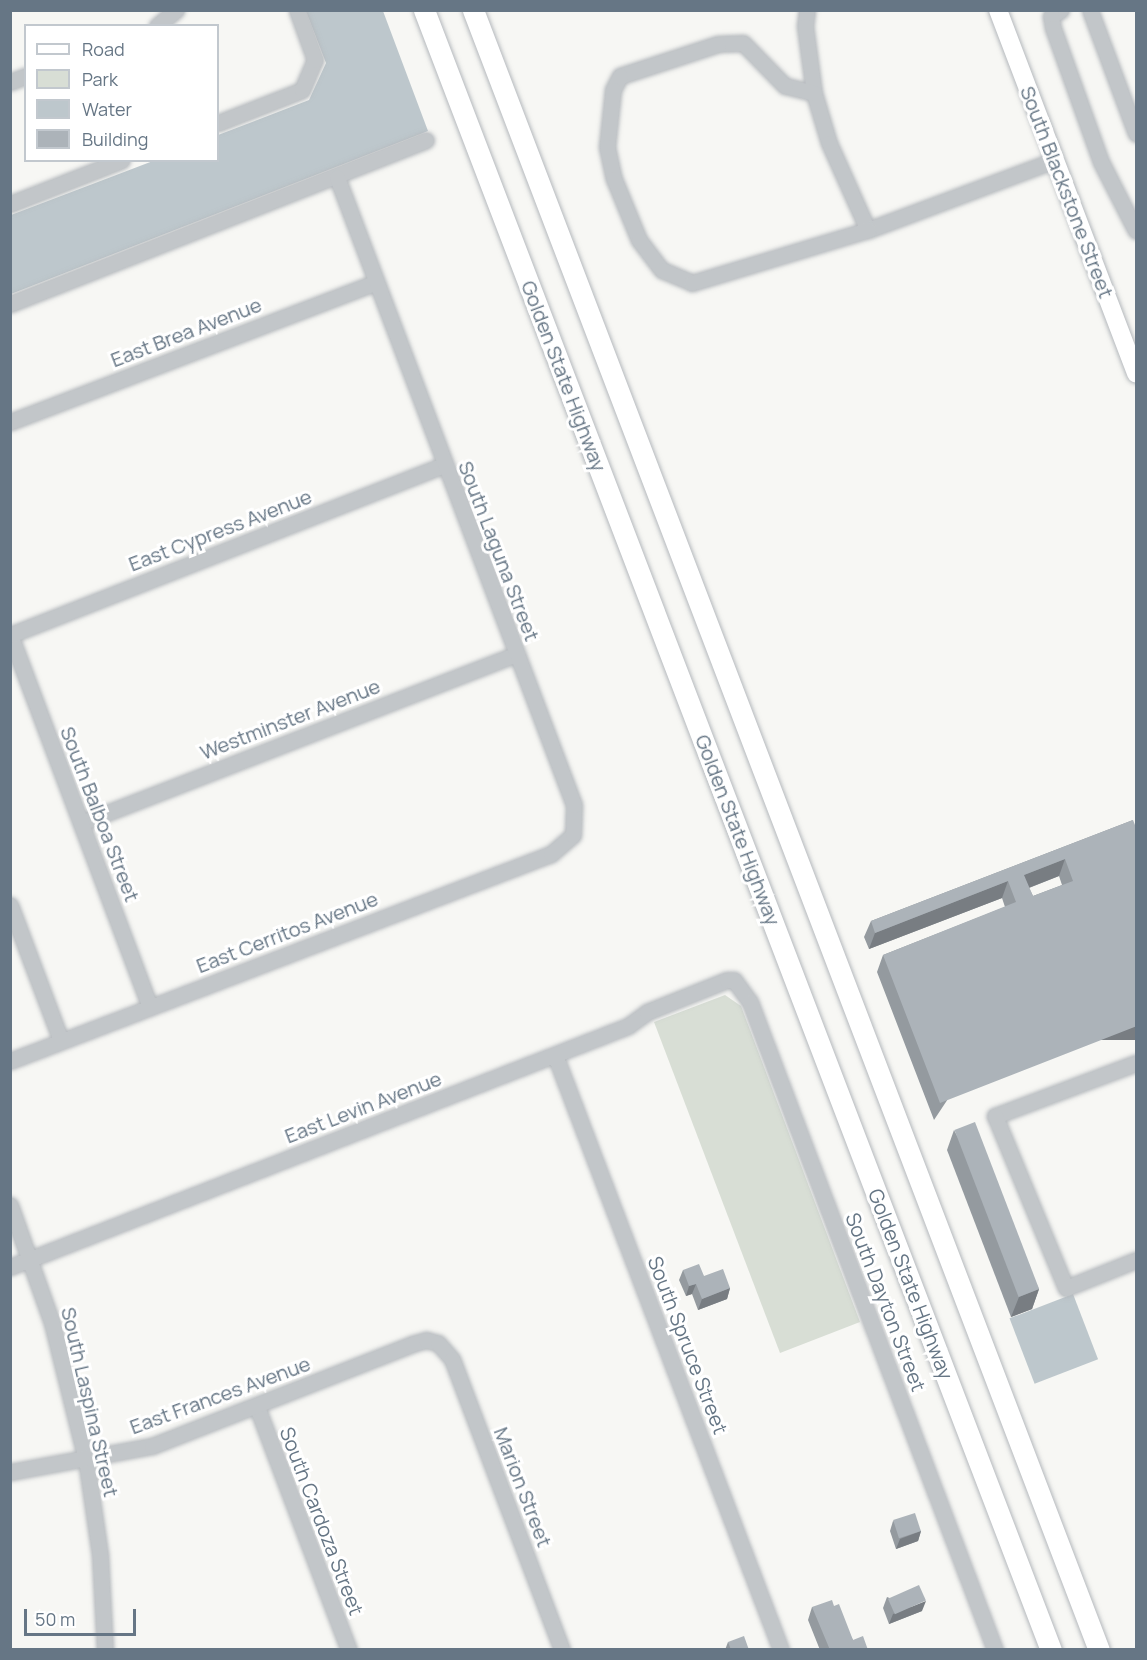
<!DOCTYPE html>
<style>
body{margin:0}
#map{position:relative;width:1147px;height:1660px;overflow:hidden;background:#f7f7f4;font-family:Manrope,sans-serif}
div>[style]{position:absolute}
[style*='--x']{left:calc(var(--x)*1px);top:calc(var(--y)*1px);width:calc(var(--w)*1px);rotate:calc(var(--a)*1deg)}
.green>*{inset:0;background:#d8ded5}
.water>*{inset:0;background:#bdc7cc;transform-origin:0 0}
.roads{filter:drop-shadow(0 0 2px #b5b9bd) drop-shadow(0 0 2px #b5b9bd)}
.minor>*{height:15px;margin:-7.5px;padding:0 7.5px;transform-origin:7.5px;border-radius:7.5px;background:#c2c6c9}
.major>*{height:18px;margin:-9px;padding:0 9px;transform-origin:9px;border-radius:9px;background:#fff}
.highway>*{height:21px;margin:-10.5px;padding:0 10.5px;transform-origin:10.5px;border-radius:10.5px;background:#fff}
.wall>*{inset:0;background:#949a9f}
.shaded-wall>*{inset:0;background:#787d82;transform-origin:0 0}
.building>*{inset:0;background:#acb3b9;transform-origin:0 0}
span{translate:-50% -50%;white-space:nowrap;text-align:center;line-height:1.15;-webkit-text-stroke:6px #fff;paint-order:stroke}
.street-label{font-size:20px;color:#667685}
.frame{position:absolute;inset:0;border:12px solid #667685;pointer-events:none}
.legend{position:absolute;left:24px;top:24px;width:195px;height:138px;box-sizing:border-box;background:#fff;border:2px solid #c2c8ce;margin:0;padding:8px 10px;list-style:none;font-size:18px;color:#667685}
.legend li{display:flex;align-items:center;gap:12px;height:30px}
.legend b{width:30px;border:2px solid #c2c8ce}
.scale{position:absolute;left:24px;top:1609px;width:112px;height:27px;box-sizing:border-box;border:3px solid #667685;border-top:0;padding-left:8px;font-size:18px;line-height:21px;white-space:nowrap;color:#667685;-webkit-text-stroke:4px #fff;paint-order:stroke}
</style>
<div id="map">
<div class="green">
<i style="clip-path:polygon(725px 995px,741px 1006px,860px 1322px,780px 1353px,654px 1022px)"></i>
</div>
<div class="water">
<i style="clip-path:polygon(306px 11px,383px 11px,428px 131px,11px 294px,11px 215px,153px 161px,218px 160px,218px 135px,309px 100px,326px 63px)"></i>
<i style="left:1073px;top:1294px;width:70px;height:68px;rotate:69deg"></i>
</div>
<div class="roads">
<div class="minor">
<i style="--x:807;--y:10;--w:16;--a:97"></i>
<i style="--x:805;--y:26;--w:68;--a:82.3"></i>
<i style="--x:814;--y:93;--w:52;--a:73.3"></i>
<i style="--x:829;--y:143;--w:95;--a:65.9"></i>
<i style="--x:868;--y:230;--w:200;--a:-20.5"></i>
<i style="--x:1061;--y:10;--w:12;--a:149"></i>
<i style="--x:1051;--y:16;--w:12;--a:81"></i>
<i style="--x:1053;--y:28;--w:142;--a:70.3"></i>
<i style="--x:1101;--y:162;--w:77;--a:63.1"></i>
<i style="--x:1090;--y:10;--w:132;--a:69.6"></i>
<i style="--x:157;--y:26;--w:25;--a:-40"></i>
<i style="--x:10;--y:82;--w:17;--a:-21"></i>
<i style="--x:814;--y:93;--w:30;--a:-166"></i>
<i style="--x:785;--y:86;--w:60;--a:-134.3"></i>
<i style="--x:743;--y:43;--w:25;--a:178"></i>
<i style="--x:718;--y:44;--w:103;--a:161.9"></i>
<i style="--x:620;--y:76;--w:16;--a:117"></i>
<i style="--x:613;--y:90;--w:57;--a:96"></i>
<i style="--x:607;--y:147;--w:33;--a:78"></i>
<i style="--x:614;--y:179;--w:66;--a:67.7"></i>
<i style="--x:639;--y:240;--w:38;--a:53"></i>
<i style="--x:662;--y:270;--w:33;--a:23"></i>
<i style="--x:692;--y:283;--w:184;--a:-16.8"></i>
<i style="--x:218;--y:123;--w:90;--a:-21.4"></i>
<i style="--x:302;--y:90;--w:33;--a:-67"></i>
<i style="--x:315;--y:60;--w:53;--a:-109.8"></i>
<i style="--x:10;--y:204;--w:120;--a:-21.4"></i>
<i style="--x:10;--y:304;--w:447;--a:-21.5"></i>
<i style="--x:10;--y:422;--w:392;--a:-20.9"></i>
<i style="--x:81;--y:823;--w:465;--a:-21.2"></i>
<i style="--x:10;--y:905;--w:145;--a:69.4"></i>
<i style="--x:150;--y:1007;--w:397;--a:-110.6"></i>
<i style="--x:10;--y:635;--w:466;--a:-21.4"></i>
<i style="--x:555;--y:1055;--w:636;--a:69.2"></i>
<i style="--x:10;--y:1061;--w:579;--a:-20.94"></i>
<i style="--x:551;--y:854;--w:29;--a:-41"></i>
<i style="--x:573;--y:835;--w:30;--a:-88"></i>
<i style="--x:574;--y:805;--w:671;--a:-110.68"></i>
<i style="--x:1136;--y:1063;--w:151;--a:159.4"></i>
<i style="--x:995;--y:1116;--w:186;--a:67.6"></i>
<i style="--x:1066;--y:1288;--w:75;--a:-21.8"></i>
<i style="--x:10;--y:1205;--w:125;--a:70.4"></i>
<i style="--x:52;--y:1323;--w:140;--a:76"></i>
<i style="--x:86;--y:1459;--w:97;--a:81.7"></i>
<i style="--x:100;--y:1555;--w:95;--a:87"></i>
<i style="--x:10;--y:1267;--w:663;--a:-21.3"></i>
<i style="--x:628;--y:1026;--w:24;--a:-36"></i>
<i style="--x:647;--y:1012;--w:86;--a:-21.8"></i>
<i style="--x:727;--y:980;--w:7;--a:0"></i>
<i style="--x:734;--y:980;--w:27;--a:54"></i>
<i style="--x:750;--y:1002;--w:693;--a:69.29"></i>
<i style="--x:257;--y:1407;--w:260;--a:69.3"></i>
<i style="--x:10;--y:1472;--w:144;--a:-10.4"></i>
<i style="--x:152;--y:1446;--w:279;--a:-21.4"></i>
<i style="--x:412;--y:1344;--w:15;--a:-16"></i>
<i style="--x:426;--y:1340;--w:12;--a:14"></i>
<i style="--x:438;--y:1343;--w:21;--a:49"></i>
<i style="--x:452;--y:1359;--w:311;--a:69.3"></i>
</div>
<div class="major">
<i style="--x:998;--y:10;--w:389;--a:69.2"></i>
</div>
<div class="highway">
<i style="--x:424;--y:10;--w:1756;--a:69.08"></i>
<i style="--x:473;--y:10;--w:1755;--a:69.11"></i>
</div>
</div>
<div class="wall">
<i style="clip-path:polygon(evenodd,1133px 820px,934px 1120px,877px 972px,883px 955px,1005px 907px,1002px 898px,869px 949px,864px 937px,871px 921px,1133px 820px,1059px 876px,1062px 885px,1033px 896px,1029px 888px,1059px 876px)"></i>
<i style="clip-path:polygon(954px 1130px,1039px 1289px,1032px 1309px,1011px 1317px,947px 1150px)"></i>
<i style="clip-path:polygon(683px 1270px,704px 1276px,730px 1288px,727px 1299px,698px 1310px,692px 1294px,686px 1296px,679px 1280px)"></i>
<i style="clip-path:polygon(893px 1521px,921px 1531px,918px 1541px,896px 1549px,890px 1531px)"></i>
<i style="clip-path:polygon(887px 1597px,922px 1611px,889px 1624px,883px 1608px)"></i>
<i style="clip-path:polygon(834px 1606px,853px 1640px,868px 1650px,820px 1650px,808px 1620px,812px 1607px)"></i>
<i style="clip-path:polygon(728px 1642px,749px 1650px,725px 1650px)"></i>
</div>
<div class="shaded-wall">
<i style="clip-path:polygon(1065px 859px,1059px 876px,1018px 892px,1024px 875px)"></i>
<i style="clip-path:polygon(1008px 881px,1002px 898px,869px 949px,875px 933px)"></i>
<i style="left:1137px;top:1026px;width:14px;height:212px;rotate:90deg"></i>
<i style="clip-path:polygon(696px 1284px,692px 1294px,686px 1296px,689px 1286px)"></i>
<i style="clip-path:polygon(730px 1288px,727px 1299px,698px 1310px,702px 1299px)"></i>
<i style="clip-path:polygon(1039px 1289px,1032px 1309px,1011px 1317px,1019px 1297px)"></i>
<i style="clip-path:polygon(921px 1531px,918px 1541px,896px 1549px,900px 1539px)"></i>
<i style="clip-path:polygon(926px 1601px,922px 1611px,889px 1624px,893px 1614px)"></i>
</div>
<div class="building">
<i style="clip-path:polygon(evenodd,1133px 820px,1137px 830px,1137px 1026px,940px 1103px,883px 955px,1016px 902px,1008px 881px,875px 933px,871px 921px,1133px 820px,1065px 859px,1073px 881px,1033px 896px,1024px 875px,1065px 859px)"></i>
<i style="left:975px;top:1122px;width:179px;height:22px;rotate:69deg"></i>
<i style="clip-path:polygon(699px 1264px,704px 1276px,723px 1269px,730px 1288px,702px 1299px,696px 1284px,689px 1286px,683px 1270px)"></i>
<i style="left:915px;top:1513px;width:19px;height:23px;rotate:72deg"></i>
<i style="left:919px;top:1585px;width:17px;height:34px;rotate:66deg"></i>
<i style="clip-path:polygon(832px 1600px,834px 1606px,839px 1604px,853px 1640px,863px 1636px,868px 1650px,830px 1650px,812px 1607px)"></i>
<i style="clip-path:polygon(744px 1636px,749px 1650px,731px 1650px,728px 1642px)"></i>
</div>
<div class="street-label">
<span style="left:1067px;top:192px;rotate:69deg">South Blackstone Street</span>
<span style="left:186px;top:332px;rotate:-21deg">East Brea Avenue</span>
<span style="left:564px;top:376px;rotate:69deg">Golden State Highway</span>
<span style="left:220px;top:530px;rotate:-21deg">East Cypress Avenue</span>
<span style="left:499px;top:551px;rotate:69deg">South Laguna Street</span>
<span style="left:290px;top:719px;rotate:-21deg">Westminster Avenue</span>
<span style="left:100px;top:814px;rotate:69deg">South Balboa Street</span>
<span style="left:738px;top:830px;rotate:69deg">Golden State Highway</span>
<span style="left:287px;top:932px;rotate:-21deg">East Cerritos Avenue</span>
<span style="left:363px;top:1107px;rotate:-21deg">East Levin Avenue</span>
<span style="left:911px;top:1284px;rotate:69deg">Golden State Highway</span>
<span style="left:886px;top:1302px;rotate:69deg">South Dayton Street</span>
<span style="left:688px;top:1345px;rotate:69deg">South Spruce Street</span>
<span style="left:220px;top:1395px;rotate:-20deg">East Frances Avenue</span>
<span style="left:90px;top:1402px;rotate:77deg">South Laspina Street</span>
<span style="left:523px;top:1487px;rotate:69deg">Marion Street</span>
<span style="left:322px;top:1521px;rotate:69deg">South Cardoza Street</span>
</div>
<div class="frame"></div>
<ul class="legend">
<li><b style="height:8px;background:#fff"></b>Road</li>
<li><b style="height:16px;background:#d8ded5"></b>Park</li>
<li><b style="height:16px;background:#bdc7cc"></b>Water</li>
<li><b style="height:16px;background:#acb3b9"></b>Building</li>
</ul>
<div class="scale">50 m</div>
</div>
